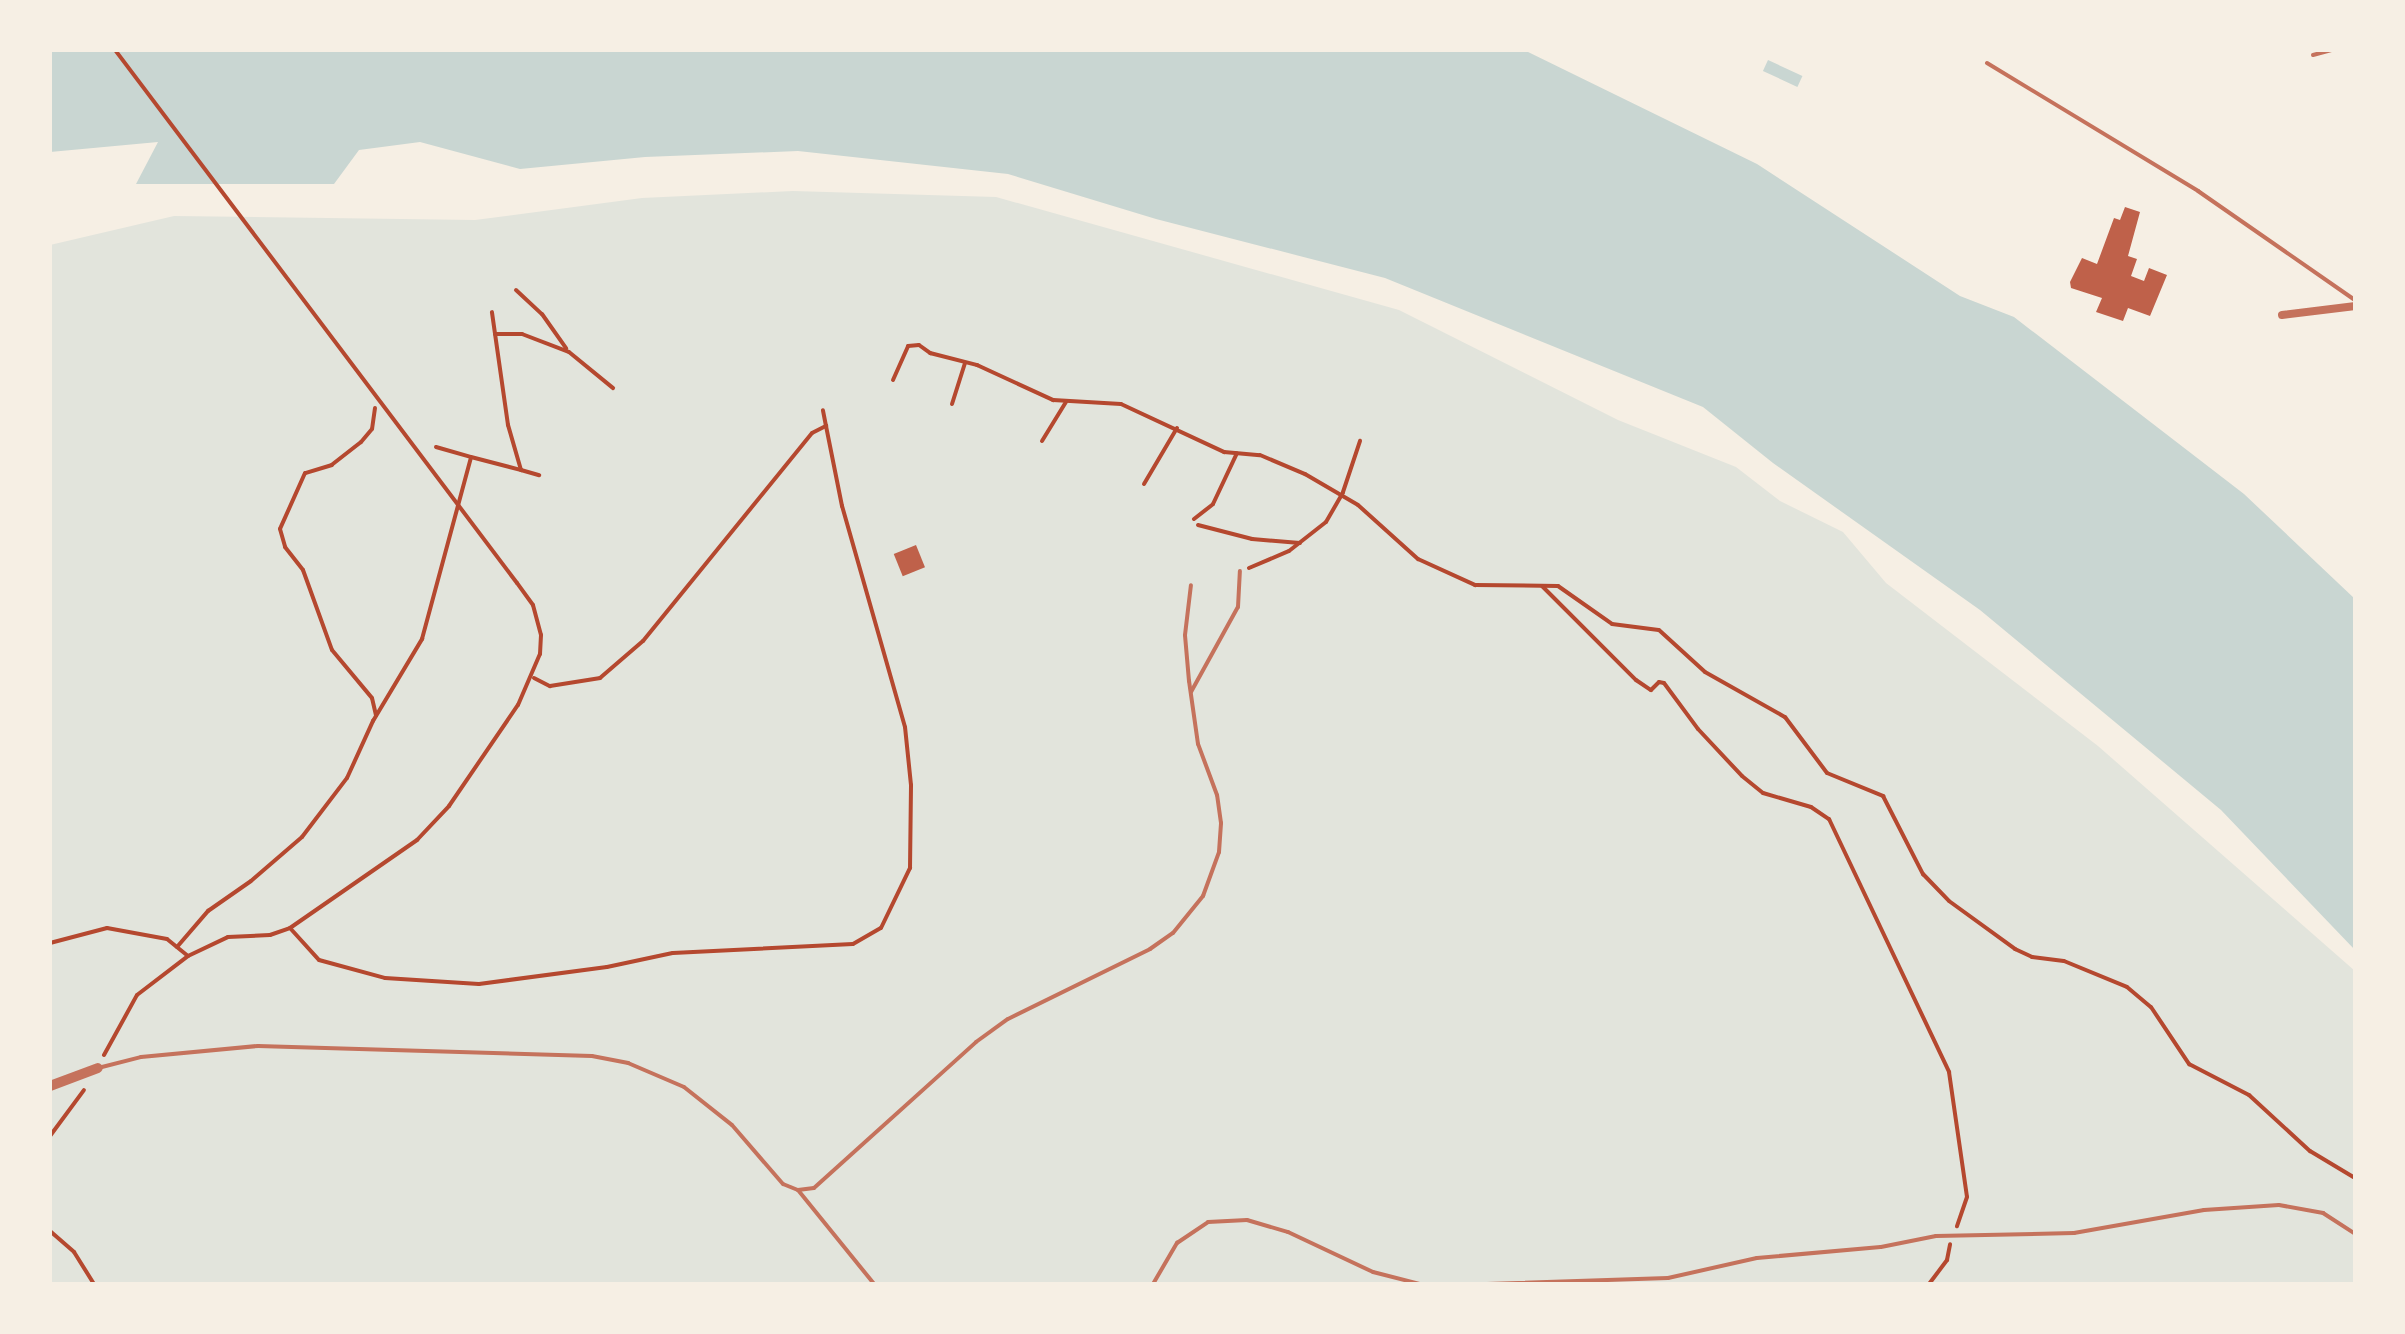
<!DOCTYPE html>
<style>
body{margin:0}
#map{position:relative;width:2405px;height:1334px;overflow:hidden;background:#f6efe4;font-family:Poppins,sans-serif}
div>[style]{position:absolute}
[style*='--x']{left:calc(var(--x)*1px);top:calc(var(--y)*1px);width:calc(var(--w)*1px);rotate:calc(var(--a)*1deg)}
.green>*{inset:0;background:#e2e4dc}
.water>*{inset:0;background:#c9d6d2;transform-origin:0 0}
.building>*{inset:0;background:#bf614a;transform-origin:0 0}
.path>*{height:4px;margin:-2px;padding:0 2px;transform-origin:2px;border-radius:2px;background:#b5482f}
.service>*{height:4px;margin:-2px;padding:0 2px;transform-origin:2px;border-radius:2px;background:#c5725c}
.minor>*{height:8px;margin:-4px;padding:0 4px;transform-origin:4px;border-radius:4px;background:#c5725c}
.tertiary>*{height:10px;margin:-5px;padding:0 5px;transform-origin:5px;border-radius:5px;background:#c5725c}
span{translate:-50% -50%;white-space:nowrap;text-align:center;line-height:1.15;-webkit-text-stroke:8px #f6efe4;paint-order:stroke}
.frame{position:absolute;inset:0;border:52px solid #f6efe4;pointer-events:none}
</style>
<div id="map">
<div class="green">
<i style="clip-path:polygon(793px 191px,996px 197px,1399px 310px,1618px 420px,1736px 467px,1780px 501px,1843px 532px,1886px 583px,2098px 746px,2355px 971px,2355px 1284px,50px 1284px,50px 245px,174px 216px,475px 220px,642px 198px)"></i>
</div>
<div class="water">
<i style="clip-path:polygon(50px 50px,1524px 50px,1757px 164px,1960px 296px,2014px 317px,2244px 494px,2355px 599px,2355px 950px,2221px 810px,1980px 610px,1773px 463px,1703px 407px,1385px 278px,1156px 219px,1008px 174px,798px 151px,645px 157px,520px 169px,420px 142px,359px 150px,334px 184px,136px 184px,158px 142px,50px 152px)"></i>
<i style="left:1768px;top:60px;width:38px;height:12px;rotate:25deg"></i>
</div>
<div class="building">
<i style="clip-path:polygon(2125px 207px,2140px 212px,2128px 256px,2137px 259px,2131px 276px,2144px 281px,2149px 268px,2167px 275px,2150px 316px,2128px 308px,2123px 321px,2096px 312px,2102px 298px,2071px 288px,2070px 282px,2082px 258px,2097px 264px,2114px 218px,2120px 220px)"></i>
<i style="left:916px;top:545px;width:24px;height:24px;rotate:68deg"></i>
</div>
<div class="path">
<i style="--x:516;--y:290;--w:35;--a:43"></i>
<i style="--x:542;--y:314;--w:42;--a:54.8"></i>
<i style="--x:495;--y:334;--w:27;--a:0"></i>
<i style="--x:522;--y:334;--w:50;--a:21"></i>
<i style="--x:569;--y:352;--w:57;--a:39.3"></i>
<i style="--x:893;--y:380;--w:37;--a:-66"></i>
<i style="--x:908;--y:346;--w:11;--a:-5"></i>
<i style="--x:919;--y:345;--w:14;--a:36"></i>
<i style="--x:930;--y:353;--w:49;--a:14.3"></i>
<i style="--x:977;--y:365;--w:84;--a:24.7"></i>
<i style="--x:1053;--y:400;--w:68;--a:3.4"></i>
<i style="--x:1121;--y:404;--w:114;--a:25"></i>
<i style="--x:1224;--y:452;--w:36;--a:5"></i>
<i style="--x:1260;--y:455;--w:49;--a:22.9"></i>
<i style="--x:1305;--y:474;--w:61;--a:30.3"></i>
<i style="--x:1358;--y:505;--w:81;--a:42"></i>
<i style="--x:1418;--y:559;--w:63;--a:24.5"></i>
<i style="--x:1475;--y:585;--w:83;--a:0.7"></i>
<i style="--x:1558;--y:586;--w:66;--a:35.1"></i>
<i style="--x:1612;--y:624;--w:47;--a:7.3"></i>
<i style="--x:1659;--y:630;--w:62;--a:42.4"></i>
<i style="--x:1705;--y:672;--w:92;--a:29.4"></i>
<i style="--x:1785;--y:717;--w:70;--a:53.1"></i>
<i style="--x:1827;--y:773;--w:61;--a:22.3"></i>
<i style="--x:1883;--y:796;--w:88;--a:62.9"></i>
<i style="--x:1923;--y:874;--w:37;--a:46"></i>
<i style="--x:1949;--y:901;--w:82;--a:36"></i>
<i style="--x:2015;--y:949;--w:19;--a:25"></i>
<i style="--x:2032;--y:957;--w:32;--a:7"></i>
<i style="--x:2064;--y:961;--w:68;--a:22.4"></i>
<i style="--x:2127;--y:987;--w:31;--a:40"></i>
<i style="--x:2151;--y:1007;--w:69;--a:56.3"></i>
<i style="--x:2189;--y:1064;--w:68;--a:27.3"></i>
<i style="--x:2249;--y:1095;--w:83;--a:42.6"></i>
<i style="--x:2310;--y:1151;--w:52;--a:31"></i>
<i style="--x:952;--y:404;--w:43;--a:-72.4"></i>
<i style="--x:375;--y:408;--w:21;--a:98"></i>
<i style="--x:372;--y:429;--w:17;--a:130"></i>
<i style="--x:361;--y:442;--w:37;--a:142"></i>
<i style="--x:332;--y:465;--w:28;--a:163"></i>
<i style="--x:305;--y:473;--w:61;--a:114.1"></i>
<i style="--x:280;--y:529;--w:19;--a:74"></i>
<i style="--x:285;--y:547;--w:29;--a:52"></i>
<i style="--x:303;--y:570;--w:85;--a:70.1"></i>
<i style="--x:332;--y:650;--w:62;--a:50.2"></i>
<i style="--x:372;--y:698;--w:18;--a:77"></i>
<i style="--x:1042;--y:441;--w:46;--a:-58.4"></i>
<i style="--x:436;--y:447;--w:36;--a:16"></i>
<i style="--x:521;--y:470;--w:19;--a:16"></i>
<i style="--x:1144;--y:484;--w:65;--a:-59.5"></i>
<i style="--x:1194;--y:519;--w:24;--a:-38"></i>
<i style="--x:1213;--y:504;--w:56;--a:-64.8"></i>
<i style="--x:1198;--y:525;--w:56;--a:14.5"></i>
<i style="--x:1252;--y:539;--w:48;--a:4.8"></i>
<i style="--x:1249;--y:568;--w:43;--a:-23"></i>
<i style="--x:1289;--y:551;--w:47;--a:-38.1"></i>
<i style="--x:1326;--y:522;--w:34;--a:-60"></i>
<i style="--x:1343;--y:492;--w:54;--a:-71.6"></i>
<i style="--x:1542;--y:586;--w:133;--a:45"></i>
<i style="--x:1636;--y:680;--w:18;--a:34"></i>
<i style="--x:1651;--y:690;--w:11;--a:-45"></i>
<i style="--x:1659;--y:682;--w:5;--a:11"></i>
<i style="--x:1664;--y:683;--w:57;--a:53.5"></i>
<i style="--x:1698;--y:729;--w:64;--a:46.9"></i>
<i style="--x:1742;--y:776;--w:27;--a:39"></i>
<i style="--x:1763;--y:793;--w:50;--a:16.3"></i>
<i style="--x:1811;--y:807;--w:22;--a:34"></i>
<i style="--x:1829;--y:819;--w:280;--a:64.6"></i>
<i style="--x:1949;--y:1072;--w:126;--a:81.8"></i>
<i style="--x:1967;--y:1197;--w:31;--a:109"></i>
<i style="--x:534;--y:678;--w:18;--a:27"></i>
<i style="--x:550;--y:686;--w:51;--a:-9.1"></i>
<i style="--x:600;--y:678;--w:57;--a:-40.7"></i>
<i style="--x:643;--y:641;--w:268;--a:-50.9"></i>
<i style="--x:812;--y:433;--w:16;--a:-27"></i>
<i style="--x:826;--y:426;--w:16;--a:-101"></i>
<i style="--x:290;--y:928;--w:43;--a:47.8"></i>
<i style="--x:319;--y:960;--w:68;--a:15.3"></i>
<i style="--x:385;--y:978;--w:94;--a:3.7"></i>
<i style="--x:479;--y:984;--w:129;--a:-7.6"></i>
<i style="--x:607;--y:967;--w:67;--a:-12"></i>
<i style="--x:673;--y:953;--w:180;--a:-2.9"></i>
<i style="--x:853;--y:944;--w:32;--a:-30"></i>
<i style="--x:881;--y:928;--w:67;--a:-64.2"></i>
<i style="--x:910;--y:868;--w:83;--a:-89.3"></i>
<i style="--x:911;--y:785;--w:58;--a:-95.9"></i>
<i style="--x:905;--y:727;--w:230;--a:-105.9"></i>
<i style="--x:842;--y:506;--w:82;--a:-101.3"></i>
<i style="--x:50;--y:943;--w:59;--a:-14.7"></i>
<i style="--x:107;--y:928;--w:61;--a:10.4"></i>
<i style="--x:167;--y:939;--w:27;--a:39"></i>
<i style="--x:177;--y:947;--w:48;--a:-49.3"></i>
<i style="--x:208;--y:911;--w:52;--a:-34.9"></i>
<i style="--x:251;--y:881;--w:67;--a:-40.8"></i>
<i style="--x:302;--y:837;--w:74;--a:-52.7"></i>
<i style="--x:347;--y:778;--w:63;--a:-65.5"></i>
<i style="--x:373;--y:721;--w:96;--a:-59.1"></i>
<i style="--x:422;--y:639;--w:188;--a:-74.9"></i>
<i style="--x:471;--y:457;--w:52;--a:14.6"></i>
<i style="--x:521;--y:470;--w:47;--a:-106.1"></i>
<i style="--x:508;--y:425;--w:114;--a:-98.1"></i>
<i style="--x:104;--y:1055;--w:68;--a:-61.2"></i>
<i style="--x:137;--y:995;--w:64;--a:-37.4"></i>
<i style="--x:188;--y:956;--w:44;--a:-25.4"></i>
<i style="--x:228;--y:937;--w:42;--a:-2.7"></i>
<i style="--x:270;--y:935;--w:21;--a:-19"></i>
<i style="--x:290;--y:928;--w:155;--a:-34.7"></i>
<i style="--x:417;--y:840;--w:47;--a:-46.7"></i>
<i style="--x:449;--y:806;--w:122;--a:-55.7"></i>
<i style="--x:518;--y:705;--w:56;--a:-66.7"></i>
<i style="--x:540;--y:654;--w:19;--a:-87"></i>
<i style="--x:541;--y:635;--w:31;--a:-105"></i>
<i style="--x:533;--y:605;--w:27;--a:-126"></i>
<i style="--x:517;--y:583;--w:668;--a:-127.02"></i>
<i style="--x:50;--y:1136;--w:57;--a:-53.5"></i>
<i style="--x:50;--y:1231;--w:32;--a:41"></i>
<i style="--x:74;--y:1252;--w:38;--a:58"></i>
<i style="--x:1929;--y:1284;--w:30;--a:-53"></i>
<i style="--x:1947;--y:1260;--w:16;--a:-79"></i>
</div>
<div class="service">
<i style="--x:2313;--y:55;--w:20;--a:-15"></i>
<i style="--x:1987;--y:63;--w:247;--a:31.2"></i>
<i style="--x:2198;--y:191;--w:191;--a:34.8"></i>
<i style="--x:1191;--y:692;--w:97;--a:-61.1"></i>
<i style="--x:1238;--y:607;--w:36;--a:-87"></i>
<i style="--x:98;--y:1068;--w:44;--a:-14.3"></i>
<i style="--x:141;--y:1057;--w:118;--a:-5.4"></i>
<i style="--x:258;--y:1046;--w:334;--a:1.7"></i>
<i style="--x:592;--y:1056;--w:37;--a:11"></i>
<i style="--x:628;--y:1063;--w:61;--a:23.2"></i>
<i style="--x:684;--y:1087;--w:61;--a:38.4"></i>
<i style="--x:732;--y:1125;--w:78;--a:49.2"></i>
<i style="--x:783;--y:1184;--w:16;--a:22"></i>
<i style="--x:798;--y:1190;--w:16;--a:-7"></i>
<i style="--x:814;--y:1188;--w:218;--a:-42"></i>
<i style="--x:976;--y:1042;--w:39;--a:-36"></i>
<i style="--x:1008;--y:1019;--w:158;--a:-26.2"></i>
<i style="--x:1150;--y:949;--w:28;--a:-35"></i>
<i style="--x:1173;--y:933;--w:48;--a:-51"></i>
<i style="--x:1203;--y:896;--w:47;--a:-70"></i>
<i style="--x:1219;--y:852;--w:29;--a:-86"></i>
<i style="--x:1221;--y:823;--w:28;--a:-98"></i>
<i style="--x:1217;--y:795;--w:54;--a:-110.4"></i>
<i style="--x:1198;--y:744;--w:64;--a:-98.1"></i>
<i style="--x:1189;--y:681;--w:46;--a:-95"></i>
<i style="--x:1185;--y:635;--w:50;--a:-83.2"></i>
<i style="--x:798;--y:1190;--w:121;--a:51"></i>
<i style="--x:1153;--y:1284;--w:48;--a:-59.7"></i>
<i style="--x:1177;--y:1243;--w:37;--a:-34"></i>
<i style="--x:1208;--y:1222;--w:39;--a:-3"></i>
<i style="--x:1247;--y:1220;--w:43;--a:16.3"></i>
<i style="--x:1288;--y:1232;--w:94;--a:25.2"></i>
<i style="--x:1373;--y:1272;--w:49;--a:14.3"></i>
<i style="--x:1487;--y:1284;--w:181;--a:-1.9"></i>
<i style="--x:1668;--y:1278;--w:91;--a:-12.7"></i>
<i style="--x:1757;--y:1258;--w:124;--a:-5.1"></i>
<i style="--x:1881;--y:1247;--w:56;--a:-11.3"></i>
<i style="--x:1936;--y:1236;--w:138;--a:-1.2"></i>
<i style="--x:2074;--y:1233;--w:132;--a:-10"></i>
<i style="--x:2204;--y:1210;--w:75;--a:-3.8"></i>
<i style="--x:2279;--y:1205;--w:45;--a:10.3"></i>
<i style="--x:2323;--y:1213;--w:38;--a:33"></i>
</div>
<div class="minor">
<i style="--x:2282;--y:315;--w:74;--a:-7"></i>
</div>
<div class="tertiary">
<i style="--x:50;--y:1086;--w:51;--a:-20.6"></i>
</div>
<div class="frame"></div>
</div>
